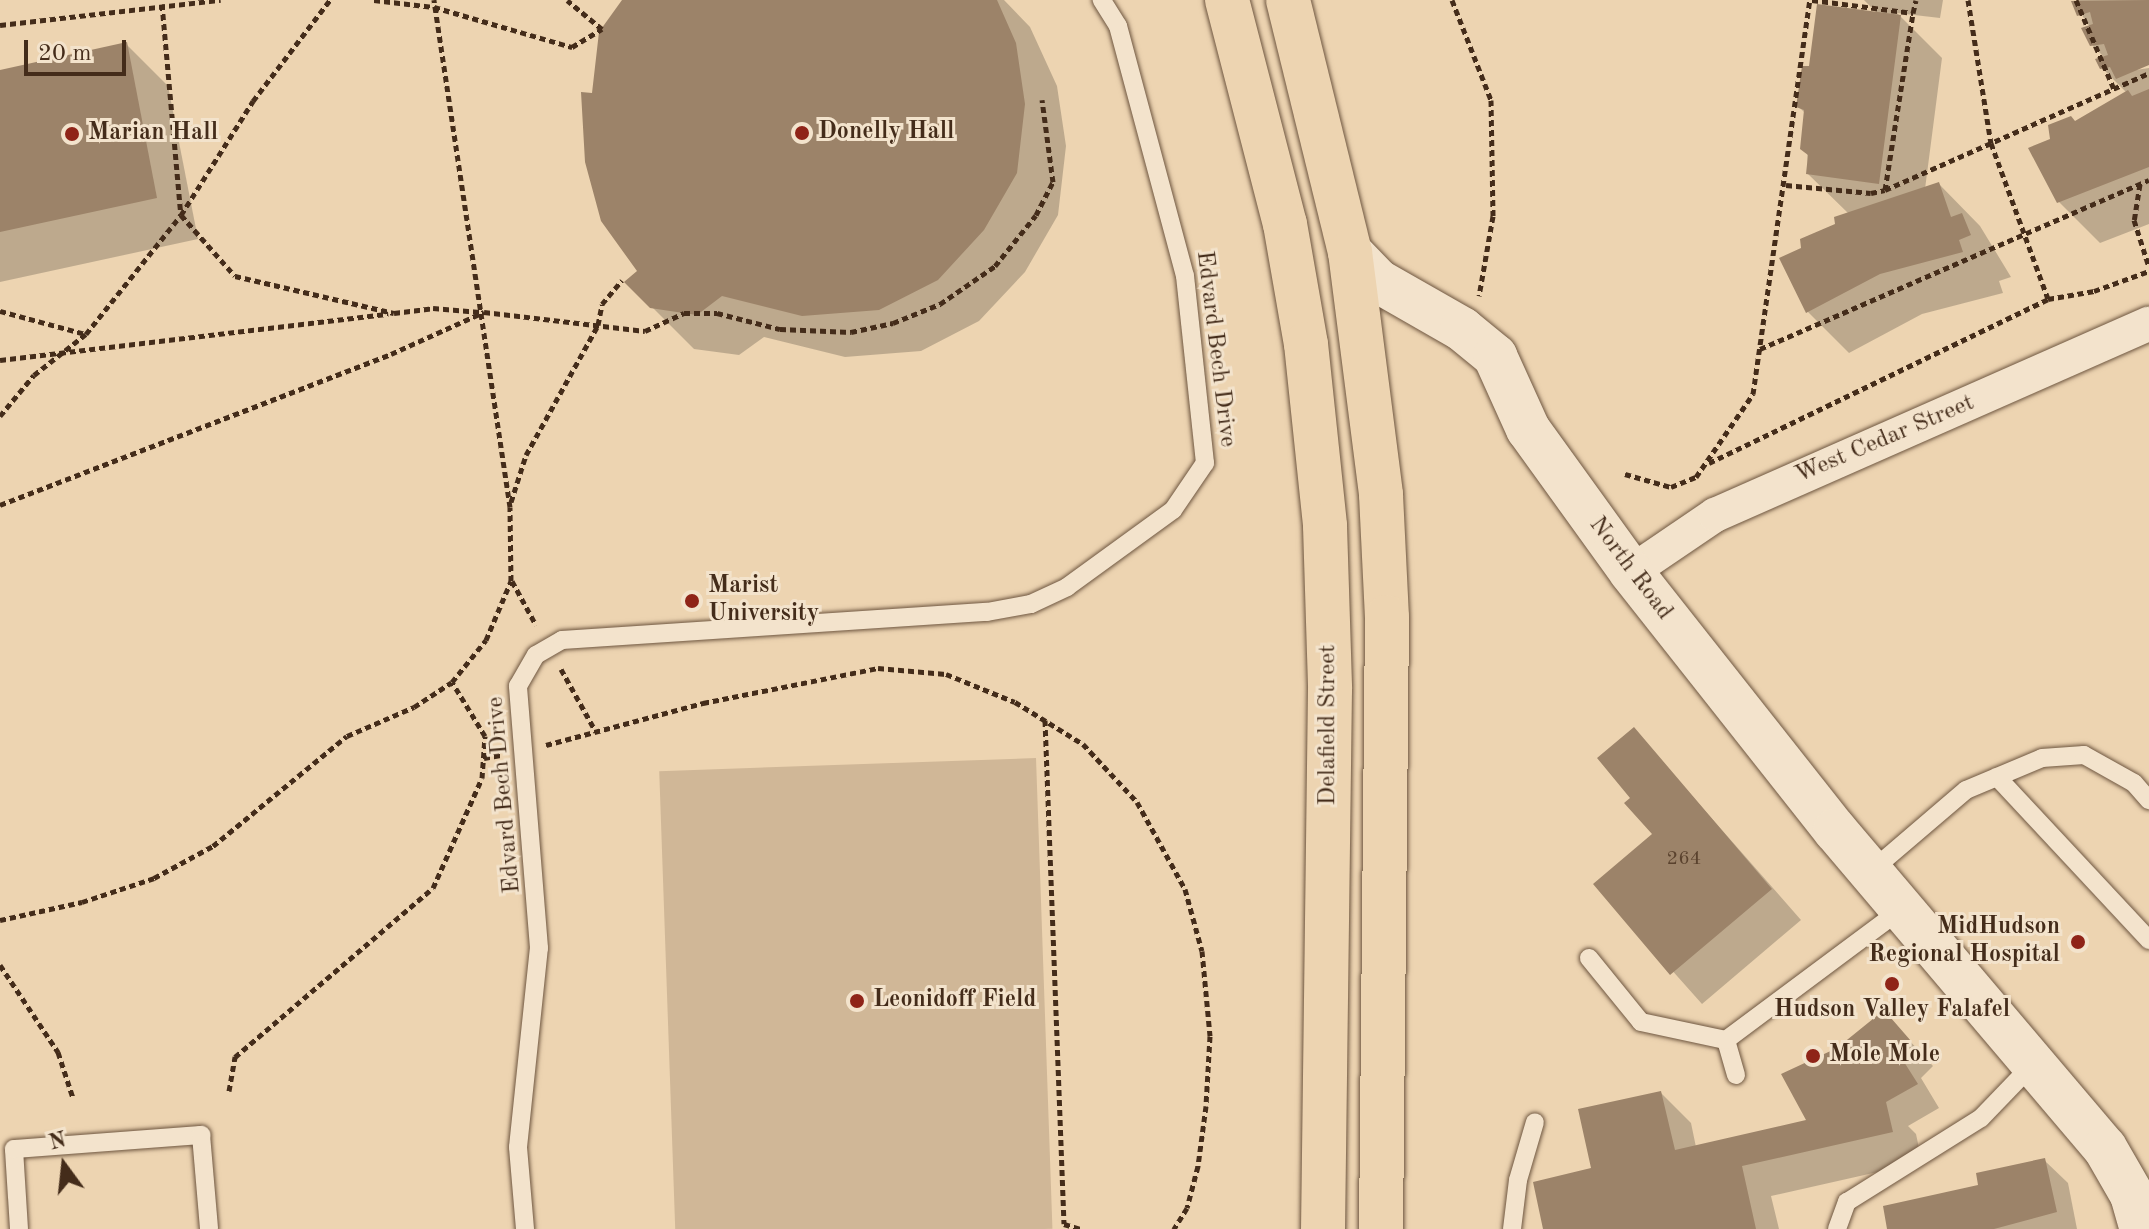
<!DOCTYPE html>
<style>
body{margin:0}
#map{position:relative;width:2149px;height:1229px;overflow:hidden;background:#edd4b1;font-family:"Old Standard TT",serif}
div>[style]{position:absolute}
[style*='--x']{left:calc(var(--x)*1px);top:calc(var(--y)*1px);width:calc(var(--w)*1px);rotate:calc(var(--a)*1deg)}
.green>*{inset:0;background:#d0b797;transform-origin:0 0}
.shadow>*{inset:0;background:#0003}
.building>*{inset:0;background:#9c8369}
.path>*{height:5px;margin-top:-2.5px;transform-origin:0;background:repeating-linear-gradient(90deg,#442c1a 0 6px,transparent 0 10px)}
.roads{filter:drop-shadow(0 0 2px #6e5640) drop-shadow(0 0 2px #6e5640)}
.lane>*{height:18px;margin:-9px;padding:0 9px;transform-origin:9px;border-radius:9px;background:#f3e3cc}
.street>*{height:34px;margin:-17px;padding:0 17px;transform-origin:17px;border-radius:17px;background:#f3e3cc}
.secondary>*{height:44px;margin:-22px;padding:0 22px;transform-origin:22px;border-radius:22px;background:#f3e3cc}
.highway>*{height:44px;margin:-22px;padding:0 22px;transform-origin:22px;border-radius:22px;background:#edd4b1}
.dots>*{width:22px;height:22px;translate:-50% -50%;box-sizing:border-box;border:4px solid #f3e3cc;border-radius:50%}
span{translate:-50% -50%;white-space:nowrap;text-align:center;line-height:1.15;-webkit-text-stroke:6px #f3e3cc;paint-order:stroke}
.number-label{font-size:20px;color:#5a422e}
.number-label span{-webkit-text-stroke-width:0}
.poi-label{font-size:24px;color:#442c1a;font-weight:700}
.left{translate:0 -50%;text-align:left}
.right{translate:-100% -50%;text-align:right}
.street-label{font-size:24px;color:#442c1a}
.north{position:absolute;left:24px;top:1125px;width:80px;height:80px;-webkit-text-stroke:6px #f3e3cc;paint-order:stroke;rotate:345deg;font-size:22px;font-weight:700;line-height:32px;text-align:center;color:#442c1a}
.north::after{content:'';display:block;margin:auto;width:28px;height:36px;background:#442c1a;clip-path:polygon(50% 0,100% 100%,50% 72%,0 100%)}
.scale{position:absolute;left:24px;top:40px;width:102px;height:36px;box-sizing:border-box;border:4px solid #442c1a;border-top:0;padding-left:10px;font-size:24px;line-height:28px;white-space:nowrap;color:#442c1a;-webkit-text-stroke:6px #f3e3cc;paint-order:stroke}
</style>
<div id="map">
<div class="green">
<i style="left:1036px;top:758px;width:471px;height:377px;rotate:88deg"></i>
</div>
<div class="shadow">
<i style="clip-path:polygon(626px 0,1004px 0,1030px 27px,1057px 86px,1066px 146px,1058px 215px,1025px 272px,979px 321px,921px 351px,845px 357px,764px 337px,739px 355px,694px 349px,627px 282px,639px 271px,594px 95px)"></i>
<i style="clip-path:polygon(1864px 0,1943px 0,1940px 18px,1897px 13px,1942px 58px,1925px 189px,1939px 184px,1980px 226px,2011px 277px,1999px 281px,2003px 293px,1922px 314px,1849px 353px,1808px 312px,1838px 225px,1849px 214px,1808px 174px,1806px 114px,1798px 106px,1810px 68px,1878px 14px)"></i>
<i style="clip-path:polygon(2080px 0,2149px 0,2149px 63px,2129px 71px,2149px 68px,2149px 224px,2100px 243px,2059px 202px,2052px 140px,2127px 93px,2102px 68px,2105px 58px,2092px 45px,2090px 27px,2073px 2px)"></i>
<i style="clip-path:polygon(126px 44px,168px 86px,198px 239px,0 282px,0 72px)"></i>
<i style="clip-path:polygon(1634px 730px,1801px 920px,1702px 1004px,1596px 885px,1654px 835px)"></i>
<i style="clip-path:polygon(1884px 1013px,1933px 1066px,1921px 1078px,1939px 1108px,1908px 1126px,1916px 1134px,1922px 1162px,1771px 1196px,1779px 1229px,1545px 1229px,1661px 1093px,1691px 1123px,1696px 1147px,1809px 1121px,1838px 1050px)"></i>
<i style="clip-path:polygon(2044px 1160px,2068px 1183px,2077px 1229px,1890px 1229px)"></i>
</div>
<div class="building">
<i style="clip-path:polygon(622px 0,997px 0,1016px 43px,1025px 104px,1017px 173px,984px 230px,938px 280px,879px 310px,802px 316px,722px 296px,697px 315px,650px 308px,624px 282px,637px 271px,601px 221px,585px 162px,581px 92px,592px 93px,599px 32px)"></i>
<i style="clip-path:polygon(2149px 0,2149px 65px,2116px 79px,2110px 67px,2100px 69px,2095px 59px,2108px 55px,2104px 44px,2090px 46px,2081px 28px,2093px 24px,2090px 12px,2077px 16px,2071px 1px)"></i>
<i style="clip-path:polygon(1817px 4px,1901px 15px,1879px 184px,1806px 174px,1808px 155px,1800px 149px,1804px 110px,1796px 107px,1802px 66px,1809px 66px)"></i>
<i style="clip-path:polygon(127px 42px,157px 198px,0 232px,0 70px)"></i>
<i style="clip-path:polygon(2149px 89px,2149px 167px,2057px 203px,2028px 148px,2050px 139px,2048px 125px,2071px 116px,2075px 121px,2128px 90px,2132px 96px)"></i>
<i style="clip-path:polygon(1939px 182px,1951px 217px,1962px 213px,1971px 235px,1959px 240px,1963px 252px,1880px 274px,1806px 313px,1779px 258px,1801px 248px,1800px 239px,1835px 224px,1834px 217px)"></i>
<i style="clip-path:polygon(1634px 727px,1772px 889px,1670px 975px,1593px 884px,1652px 834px,1624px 803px,1630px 798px,1597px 758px)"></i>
<i style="clip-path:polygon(1884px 1010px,1911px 1041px,1899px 1054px,1918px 1084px,1886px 1102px,1893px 1132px,1742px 1166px,1756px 1229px,1543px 1229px,1533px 1182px,1591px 1168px,1578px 1109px,1661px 1091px,1675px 1150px,1806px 1120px,1781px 1074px,1837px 1048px)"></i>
<i style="clip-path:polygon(2045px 1158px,2057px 1212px,1994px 1229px,1887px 1229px,1883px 1206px,1978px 1185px,1976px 1173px)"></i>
</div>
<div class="path">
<i style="--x:374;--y:0;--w:60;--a:6.7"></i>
<i style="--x:434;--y:7;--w:144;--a:16.2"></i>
<i style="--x:572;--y:47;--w:35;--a:-31"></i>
<i style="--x:602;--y:29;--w:45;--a:-140.4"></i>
<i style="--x:1452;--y:0;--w:107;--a:68.7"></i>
<i style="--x:1491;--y:100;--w:116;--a:89"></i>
<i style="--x:1493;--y:216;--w:81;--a:99.9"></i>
<i style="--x:1812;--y:0;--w:102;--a:7.3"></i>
<i style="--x:1913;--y:13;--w:13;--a:-77"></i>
<i style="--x:1968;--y:0;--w:145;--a:80.9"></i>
<i style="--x:1991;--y:143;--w:166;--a:69.9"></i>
<i style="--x:2076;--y:0;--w:97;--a:66.9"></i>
<i style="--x:162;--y:4;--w:212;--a:84.9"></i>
<i style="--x:181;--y:215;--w:81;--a:48.5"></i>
<i style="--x:235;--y:276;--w:163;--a:13.1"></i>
<i style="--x:394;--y:313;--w:39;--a:-7"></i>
<i style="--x:433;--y:308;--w:47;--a:4.9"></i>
<i style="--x:0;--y:25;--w:222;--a:-6.5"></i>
<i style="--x:2140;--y:184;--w:36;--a:99"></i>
<i style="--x:2134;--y:220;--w:49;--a:72.3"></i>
<i style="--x:1786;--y:185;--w:85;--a:5.4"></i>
<i style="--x:1871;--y:193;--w:14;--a:-12"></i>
<i style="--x:1885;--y:190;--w:289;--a:-23.9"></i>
<i style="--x:1885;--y:190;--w:179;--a:-81"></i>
<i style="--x:0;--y:311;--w:88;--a:15.1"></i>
<i style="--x:1760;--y:349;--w:424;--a:-23.5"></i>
<i style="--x:0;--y:360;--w:391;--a:-6.8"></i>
<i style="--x:0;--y:416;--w:53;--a:-50.3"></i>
<i style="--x:34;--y:375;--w:66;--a:-38.3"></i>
<i style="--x:86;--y:334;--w:152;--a:-51.4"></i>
<i style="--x:181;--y:215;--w:135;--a:-57.7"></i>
<i style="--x:253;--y:101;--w:127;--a:-52.7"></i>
<i style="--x:1709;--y:463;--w:377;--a:-25.8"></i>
<i style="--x:2048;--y:299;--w:47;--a:-9.9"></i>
<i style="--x:2094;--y:291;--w:59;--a:-20"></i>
<i style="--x:1625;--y:474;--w:48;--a:15.8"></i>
<i style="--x:1671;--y:487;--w:27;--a:-22"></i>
<i style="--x:1696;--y:477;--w:101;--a:-55.5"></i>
<i style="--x:1753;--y:394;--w:398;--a:-81.8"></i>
<i style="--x:511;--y:502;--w:49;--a:-72.3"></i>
<i style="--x:526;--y:455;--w:149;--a:-61"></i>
<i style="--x:598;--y:325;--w:21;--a:-79"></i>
<i style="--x:602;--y:304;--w:31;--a:-50"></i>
<i style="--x:0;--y:505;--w:419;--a:-21.1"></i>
<i style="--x:391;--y:354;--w:102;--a:-24.3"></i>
<i style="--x:484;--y:312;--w:162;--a:6.7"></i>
<i style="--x:645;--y:331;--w:43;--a:-24.8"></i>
<i style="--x:684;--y:313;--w:33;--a:0"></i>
<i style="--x:717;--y:313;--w:65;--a:14.3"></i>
<i style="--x:780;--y:329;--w:71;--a:2.4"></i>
<i style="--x:851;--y:332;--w:43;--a:-12.1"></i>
<i style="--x:893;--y:323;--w:51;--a:-22"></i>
<i style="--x:940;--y:304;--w:67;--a:-34.6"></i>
<i style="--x:995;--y:266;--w:65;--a:-51.2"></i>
<i style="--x:1036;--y:215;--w:37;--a:-63"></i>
<i style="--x:1053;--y:182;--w:83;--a:-97.6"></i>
<i style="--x:512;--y:581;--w:50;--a:61.4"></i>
<i style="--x:561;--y:669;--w:72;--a:60.9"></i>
<i style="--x:1045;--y:720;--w:504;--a:87.84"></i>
<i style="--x:1064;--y:1224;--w:17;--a:17"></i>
<i style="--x:546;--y:745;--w:163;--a:-15"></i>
<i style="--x:703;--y:703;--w:178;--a:-11.3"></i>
<i style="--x:878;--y:668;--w:68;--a:5"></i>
<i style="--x:946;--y:674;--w:74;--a:22.1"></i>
<i style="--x:1015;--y:702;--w:80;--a:31.7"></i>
<i style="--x:1083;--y:744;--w:79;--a:47"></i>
<i style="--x:1137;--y:802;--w:99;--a:61.1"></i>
<i style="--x:1185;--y:889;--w:64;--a:74.7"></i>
<i style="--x:1202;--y:951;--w:85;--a:84.6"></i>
<i style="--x:1210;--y:1036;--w:70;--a:93.3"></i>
<i style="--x:1206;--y:1106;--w:61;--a:97.6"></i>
<i style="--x:1198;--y:1166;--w:43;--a:104.7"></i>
<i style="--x:1187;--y:1208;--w:25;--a:122"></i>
<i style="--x:484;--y:758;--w:17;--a:-10"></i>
<i style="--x:0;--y:920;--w:84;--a:-12.4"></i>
<i style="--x:82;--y:902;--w:76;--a:-18.4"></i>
<i style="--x:154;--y:878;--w:67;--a:-28.5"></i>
<i style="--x:213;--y:846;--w:173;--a:-39.4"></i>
<i style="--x:347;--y:736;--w:73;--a:-23.4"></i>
<i style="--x:414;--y:707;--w:45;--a:-33.3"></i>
<i style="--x:452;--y:682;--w:54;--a:-51"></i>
<i style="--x:486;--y:640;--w:64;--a:-67"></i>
<i style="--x:511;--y:581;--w:74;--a:-90.8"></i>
<i style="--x:510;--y:507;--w:513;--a:-98.53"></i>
<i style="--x:0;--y:965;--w:105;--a:56.3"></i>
<i style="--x:58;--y:1052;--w:48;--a:71.9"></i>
<i style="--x:229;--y:1091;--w:35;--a:-80"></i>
<i style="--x:235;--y:1057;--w:260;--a:-40.5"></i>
<i style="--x:433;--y:888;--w:120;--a:-66"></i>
<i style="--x:482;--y:778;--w:42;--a:-85.9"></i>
<i style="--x:485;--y:736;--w:63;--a:-121.4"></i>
</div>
<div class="roads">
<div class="lane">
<i style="--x:1997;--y:777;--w:223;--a:47"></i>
<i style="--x:1870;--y:872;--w:126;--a:-40.5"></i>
<i style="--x:1966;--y:790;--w:82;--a:-22.8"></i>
<i style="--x:2042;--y:758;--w:42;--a:-4.1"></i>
<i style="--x:2084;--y:755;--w:57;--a:29.2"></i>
<i style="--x:2134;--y:783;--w:23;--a:49"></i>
<i style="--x:1589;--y:958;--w:82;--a:50.9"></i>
<i style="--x:1641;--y:1022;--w:87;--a:12"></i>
<i style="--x:1736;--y:1075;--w:36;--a:-106"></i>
<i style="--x:1726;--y:1040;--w:219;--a:-36.7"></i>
<i style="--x:19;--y:1229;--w:80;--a:-93.6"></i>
<i style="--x:14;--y:1149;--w:188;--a:-4.3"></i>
<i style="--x:201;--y:1135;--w:94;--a:85.1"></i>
<i style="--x:525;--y:1229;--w:82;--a:-94.9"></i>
<i style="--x:518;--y:1147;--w:200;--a:-84"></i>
<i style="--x:539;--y:948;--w:263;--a:-94.6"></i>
<i style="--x:518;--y:686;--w:36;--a:-60"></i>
<i style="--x:536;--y:655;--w:30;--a:-30"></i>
<i style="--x:562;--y:640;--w:426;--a:-3.8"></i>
<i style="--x:987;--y:612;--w:45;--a:-10.3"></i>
<i style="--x:1031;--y:604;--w:40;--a:-25"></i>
<i style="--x:1067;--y:587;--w:131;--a:-36"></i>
<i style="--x:1173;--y:510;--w:57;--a:-55.8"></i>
<i style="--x:1205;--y:463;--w:188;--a:-96.1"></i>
<i style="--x:1185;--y:276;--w:259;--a:-105"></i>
<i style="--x:1118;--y:26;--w:31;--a:-122"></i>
<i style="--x:1512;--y:1229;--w:49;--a:-83"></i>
<i style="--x:1518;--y:1180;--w:60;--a:-73.7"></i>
<i style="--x:1837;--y:1229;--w:29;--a:-70"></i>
<i style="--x:1847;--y:1202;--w:158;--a:-32.1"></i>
<i style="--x:1981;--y:1118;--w:75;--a:-46.1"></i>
</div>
<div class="street">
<i style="--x:1631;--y:572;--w:102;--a:-34.2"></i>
<i style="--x:1715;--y:515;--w:474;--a:-23.8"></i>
</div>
<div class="secondary">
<i style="--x:1350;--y:252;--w:40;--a:46"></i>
<i style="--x:1378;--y:281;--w:97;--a:29.7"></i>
<i style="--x:1462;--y:329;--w:43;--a:39.3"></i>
<i style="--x:1495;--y:356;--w:80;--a:65.7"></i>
<i style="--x:1528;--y:429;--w:176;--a:54.2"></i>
<i style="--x:1631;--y:572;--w:329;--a:51.7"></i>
<i style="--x:1835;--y:830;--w:417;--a:49.7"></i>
<i style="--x:2105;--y:1148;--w:54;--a:60.1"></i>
<i style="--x:2132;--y:1195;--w:35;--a:74"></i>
</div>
<div class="highway">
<i style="--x:1227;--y:0;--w:231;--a:75.5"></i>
<i style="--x:1285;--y:224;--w:122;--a:80.1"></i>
<i style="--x:1306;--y:344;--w:183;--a:84"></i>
<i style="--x:1325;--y:526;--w:163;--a:88.2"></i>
<i style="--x:1330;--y:689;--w:540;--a:90.74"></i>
<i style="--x:1288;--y:0;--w:260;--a:76.2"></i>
<i style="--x:1350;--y:252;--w:245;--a:82.7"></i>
<i style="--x:1381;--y:495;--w:122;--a:87.2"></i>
<i style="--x:1387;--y:617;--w:612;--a:90.56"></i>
</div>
</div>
<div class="dots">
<i style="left:802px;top:133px;background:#8f2418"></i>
<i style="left:72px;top:134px;background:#8f2418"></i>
<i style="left:692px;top:601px;background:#8f2418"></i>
<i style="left:2078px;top:942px;background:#8f2418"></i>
<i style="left:1892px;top:984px;background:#8f2418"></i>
<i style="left:857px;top:1001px;background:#8f2418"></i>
<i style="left:1813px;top:1056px;background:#8f2418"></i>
</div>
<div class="number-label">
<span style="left:1684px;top:859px">264</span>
</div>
<div class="poi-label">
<span class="left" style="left:818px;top:133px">Donelly Hall</span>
<span class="left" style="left:88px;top:134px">Marian Hall</span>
<span class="left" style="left:708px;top:601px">Marist<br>University</span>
<span class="right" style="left:2060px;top:942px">MidHudson<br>Regional Hospital</span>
<span class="left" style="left:873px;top:1001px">Leonidoff Field</span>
<span style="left:1892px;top:1011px">Hudson Valley Falafel</span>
<span class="left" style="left:1829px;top:1056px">Mole Mole</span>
</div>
<div class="street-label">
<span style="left:1215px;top:349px;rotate:83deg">Edvard Bech Drive</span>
<span style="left:1885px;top:440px;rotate:-23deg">West Cedar Street</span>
<span style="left:1630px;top:569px;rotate:53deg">North Road</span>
<span style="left:1329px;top:725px;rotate:-90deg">Delafield Street</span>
<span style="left:505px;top:795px;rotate:-95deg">Edvard Bech Drive</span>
</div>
<div class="north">N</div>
<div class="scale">20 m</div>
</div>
